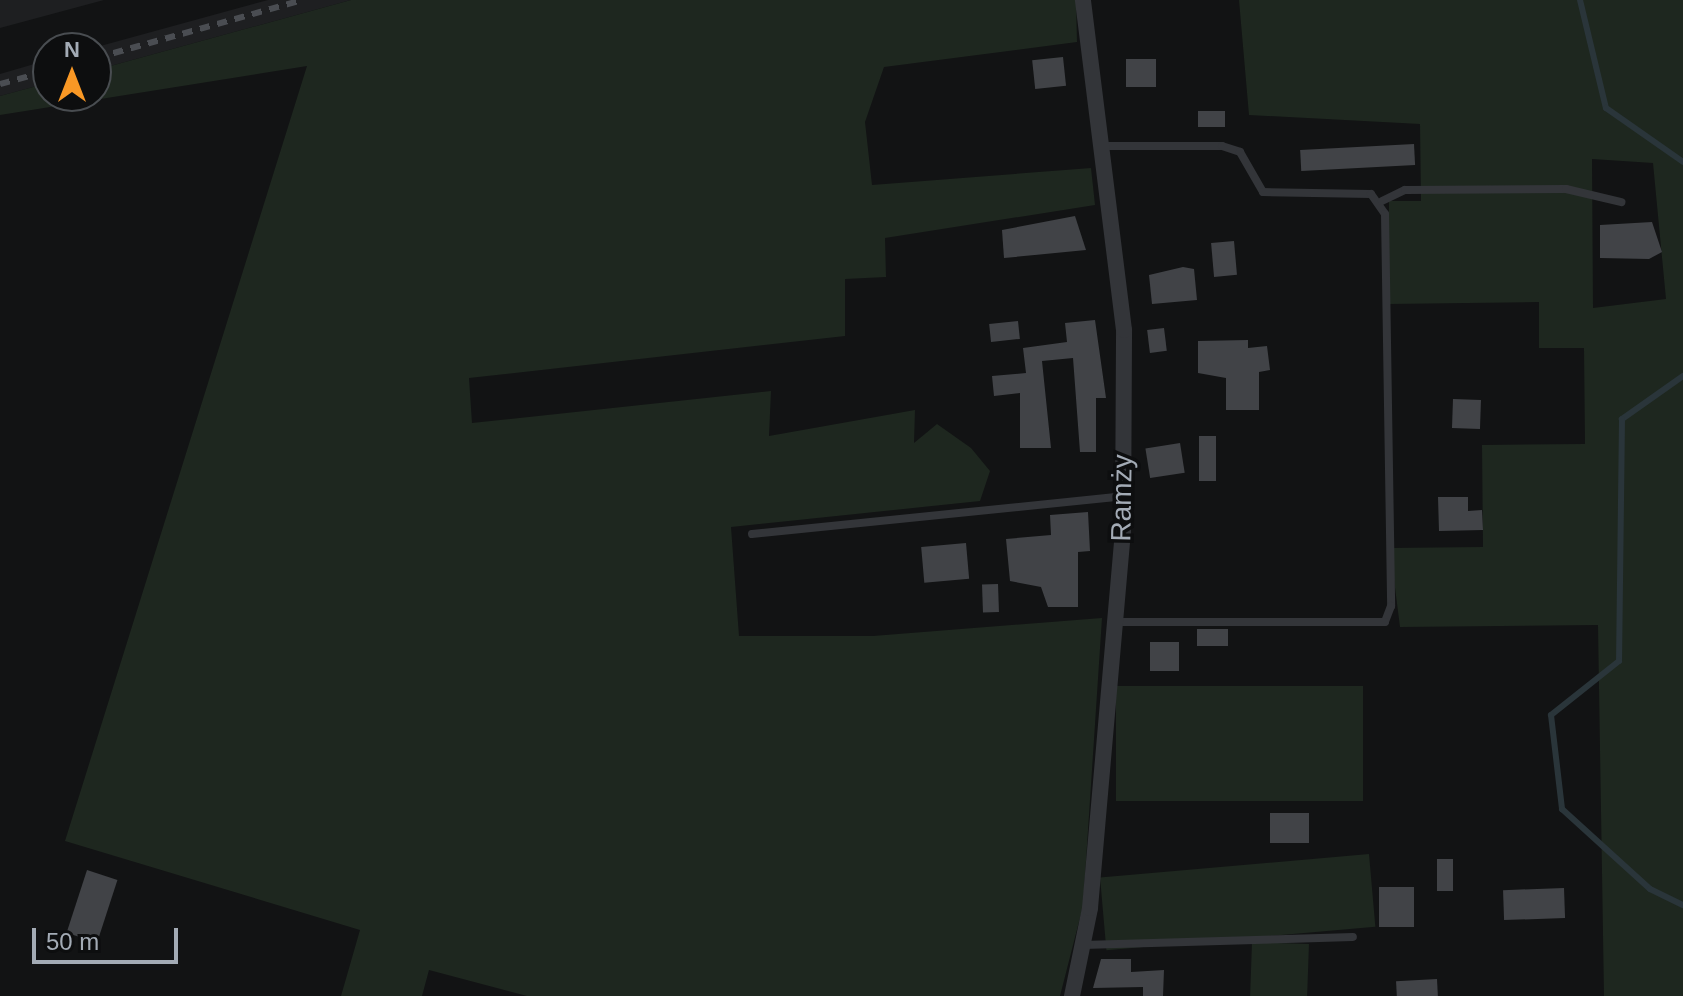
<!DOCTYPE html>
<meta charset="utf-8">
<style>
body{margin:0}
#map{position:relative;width:1683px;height:996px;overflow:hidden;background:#121314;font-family:Arial,sans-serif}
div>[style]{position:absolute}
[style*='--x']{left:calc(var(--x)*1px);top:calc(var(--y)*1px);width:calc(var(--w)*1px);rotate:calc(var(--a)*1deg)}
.built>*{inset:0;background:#1e1f21}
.green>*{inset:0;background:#1e271f;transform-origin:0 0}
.stream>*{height:6px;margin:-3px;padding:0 3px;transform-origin:3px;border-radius:3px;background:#2a353a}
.building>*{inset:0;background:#414347;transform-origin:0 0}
.lane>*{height:8px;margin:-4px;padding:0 4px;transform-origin:4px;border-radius:4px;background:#333539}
.street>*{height:16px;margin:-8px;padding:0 8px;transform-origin:8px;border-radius:8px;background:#333539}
.rail>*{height:6px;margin-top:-3px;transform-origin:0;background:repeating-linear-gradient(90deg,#4a4d52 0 10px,transparent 0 18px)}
span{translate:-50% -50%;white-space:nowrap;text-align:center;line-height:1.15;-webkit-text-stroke:7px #0d0e0f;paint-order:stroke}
.street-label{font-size:28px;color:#a3abb5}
.north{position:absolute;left:32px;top:32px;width:80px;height:80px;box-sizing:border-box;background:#0d0e0f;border:2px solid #494d51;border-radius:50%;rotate:0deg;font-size:22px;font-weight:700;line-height:32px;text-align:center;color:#a3abb5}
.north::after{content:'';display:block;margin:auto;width:28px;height:36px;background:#f99825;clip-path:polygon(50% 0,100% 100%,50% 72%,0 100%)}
.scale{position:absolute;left:32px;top:928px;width:146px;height:36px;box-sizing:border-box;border:4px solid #a3abb5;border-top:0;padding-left:10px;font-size:24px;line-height:28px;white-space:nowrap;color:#a3abb5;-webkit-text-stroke:6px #0d0e0f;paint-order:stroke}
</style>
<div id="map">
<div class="built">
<i style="clip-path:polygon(0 0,104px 0,0 28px)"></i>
<i style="clip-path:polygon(268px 0,351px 0,96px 70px,93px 48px)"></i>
<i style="clip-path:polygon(48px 60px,48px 83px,0 96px,0 74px)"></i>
</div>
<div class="green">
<i style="clip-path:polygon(351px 0,1076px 0,1077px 42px,884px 67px,865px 122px,872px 185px,1091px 168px,1095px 205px,885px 238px,886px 277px,845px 279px,845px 336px,469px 378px,472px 423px,771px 391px,769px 436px,915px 410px,914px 443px,937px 424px,971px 448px,990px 471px,980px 501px,731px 527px,739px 636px,873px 636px,1102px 618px,1083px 906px,1060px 996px,527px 996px,429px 970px,422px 996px,341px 996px,360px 930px,65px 841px,307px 66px,0 115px,0 96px,48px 83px,48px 96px,96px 96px,96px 70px)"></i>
<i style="clip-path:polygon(evenodd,1239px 0,1683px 0,1683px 996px,1604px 996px,1598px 625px,1400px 627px,1390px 548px,1483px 547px,1482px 445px,1585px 444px,1584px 348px,1539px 348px,1539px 302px,1388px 304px,1389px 201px,1421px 201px,1420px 124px,1249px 115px,1239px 0,1592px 159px,1653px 163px,1666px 299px,1593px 308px,1592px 159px)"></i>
<i style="left:1116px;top:686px;width:247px;height:115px"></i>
<i style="left:1369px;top:854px;width:73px;height:270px;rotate:85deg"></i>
<i style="left:1252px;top:942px;width:57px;height:54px;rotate:2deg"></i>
</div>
<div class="stream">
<i style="--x:1580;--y:0;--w:111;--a:76.5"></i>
<i style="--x:1606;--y:108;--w:94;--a:35"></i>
<i style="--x:1683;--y:376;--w:75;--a:144.8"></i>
<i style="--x:1622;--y:419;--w:242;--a:90.7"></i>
<i style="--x:1619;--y:661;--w:87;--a:141.5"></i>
<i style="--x:1551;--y:715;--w:95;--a:83.3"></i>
<i style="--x:1562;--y:809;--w:119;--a:42.3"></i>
<i style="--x:1650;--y:889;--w:37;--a:26"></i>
</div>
<div class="building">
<i style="left:1063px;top:57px;width:29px;height:31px;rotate:84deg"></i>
<i style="left:1156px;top:59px;width:28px;height:30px;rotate:90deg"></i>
<i style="left:1225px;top:111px;width:16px;height:27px;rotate:90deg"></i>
<i style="left:1414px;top:144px;width:21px;height:114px;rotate:87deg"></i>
<i style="clip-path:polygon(1075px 216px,1086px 250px,1004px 258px,1002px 230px)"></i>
<i style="clip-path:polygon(1652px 222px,1662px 252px,1649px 259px,1600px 258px,1600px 225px)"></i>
<i style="left:1234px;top:241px;width:34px;height:23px;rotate:85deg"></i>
<i style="clip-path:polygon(1183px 267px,1194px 269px,1197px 300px,1152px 304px,1149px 275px)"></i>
<i style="clip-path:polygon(1095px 320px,1106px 398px,1096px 398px,1096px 452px,1080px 452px,1073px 358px,1042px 361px,1051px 448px,1020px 448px,1020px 393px,994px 396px,992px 376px,1026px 373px,1023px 348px,1067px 342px,1065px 323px)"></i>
<i style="left:1018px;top:321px;width:18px;height:29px;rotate:84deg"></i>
<i style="left:1164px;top:328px;width:23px;height:17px;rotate:83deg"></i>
<i style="clip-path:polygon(1248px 340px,1248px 348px,1267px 346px,1270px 370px,1259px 372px,1259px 410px,1226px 410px,1226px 378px,1198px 373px,1198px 341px)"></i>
<i style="left:1453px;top:399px;width:28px;height:29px;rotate:2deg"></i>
<i style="left:1199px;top:436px;width:17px;height:45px"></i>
<i style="left:1180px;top:443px;width:30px;height:35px;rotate:81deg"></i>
<i style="clip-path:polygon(1438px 497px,1468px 497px,1468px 511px,1482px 510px,1483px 530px,1439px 531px)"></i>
<i style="clip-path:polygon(1088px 512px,1090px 551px,1078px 552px,1078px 607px,1048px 607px,1041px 587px,1010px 581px,1006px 539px,1051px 535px,1050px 515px)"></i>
<i style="left:966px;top:543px;width:36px;height:45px;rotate:85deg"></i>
<i style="left:998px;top:584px;width:28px;height:16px;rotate:88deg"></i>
<i style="left:1197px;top:629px;width:31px;height:17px"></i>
<i style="left:1150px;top:642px;width:29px;height:29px"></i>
<i style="left:1270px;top:813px;width:39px;height:30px"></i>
<i style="left:1437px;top:859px;width:16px;height:32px"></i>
<i style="left:87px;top:870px;width:32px;height:66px;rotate:18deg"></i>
<i style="left:1379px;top:887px;width:35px;height:40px"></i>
<i style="left:1564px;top:888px;width:30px;height:61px;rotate:88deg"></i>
<i style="clip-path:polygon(1101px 959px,1131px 959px,1131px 972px,1164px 970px,1163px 996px,1143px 996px,1143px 987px,1093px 988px)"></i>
<i style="left:1437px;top:979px;width:17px;height:41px;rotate:87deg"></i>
</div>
<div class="lane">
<i style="--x:1101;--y:146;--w:121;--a:0"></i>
<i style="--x:1222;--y:146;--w:19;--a:18"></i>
<i style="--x:1240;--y:152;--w:46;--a:60.1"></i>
<i style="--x:1263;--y:192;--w:108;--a:1.1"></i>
<i style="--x:1371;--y:194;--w:24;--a:55"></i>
<i style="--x:1385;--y:214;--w:392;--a:89.1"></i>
<i style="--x:1391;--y:606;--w:17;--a:111"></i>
<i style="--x:1385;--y:622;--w:269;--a:180"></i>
<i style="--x:1382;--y:201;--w:25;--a:-26"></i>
<i style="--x:1405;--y:190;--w:161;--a:-0.4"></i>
<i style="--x:1566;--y:189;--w:57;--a:13.3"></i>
<i style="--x:752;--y:534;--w:373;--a:-5.8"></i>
<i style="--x:1083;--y:945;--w:270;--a:-1.7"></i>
</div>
<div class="street">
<i style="--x:1072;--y:996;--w:90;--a:-78.4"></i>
<i style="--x:1090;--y:908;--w:378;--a:-85"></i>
<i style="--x:1123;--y:531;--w:201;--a:-89.7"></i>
<i style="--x:1124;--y:330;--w:333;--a:-97.1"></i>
</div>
<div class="rail">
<i style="--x:96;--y:58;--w:214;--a:-15.7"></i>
<i style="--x:0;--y:84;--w:50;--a:-15.2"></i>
</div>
<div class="street-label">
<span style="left:1122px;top:498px;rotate:-89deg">Ramży</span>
</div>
<div class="north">N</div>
<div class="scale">50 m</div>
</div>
